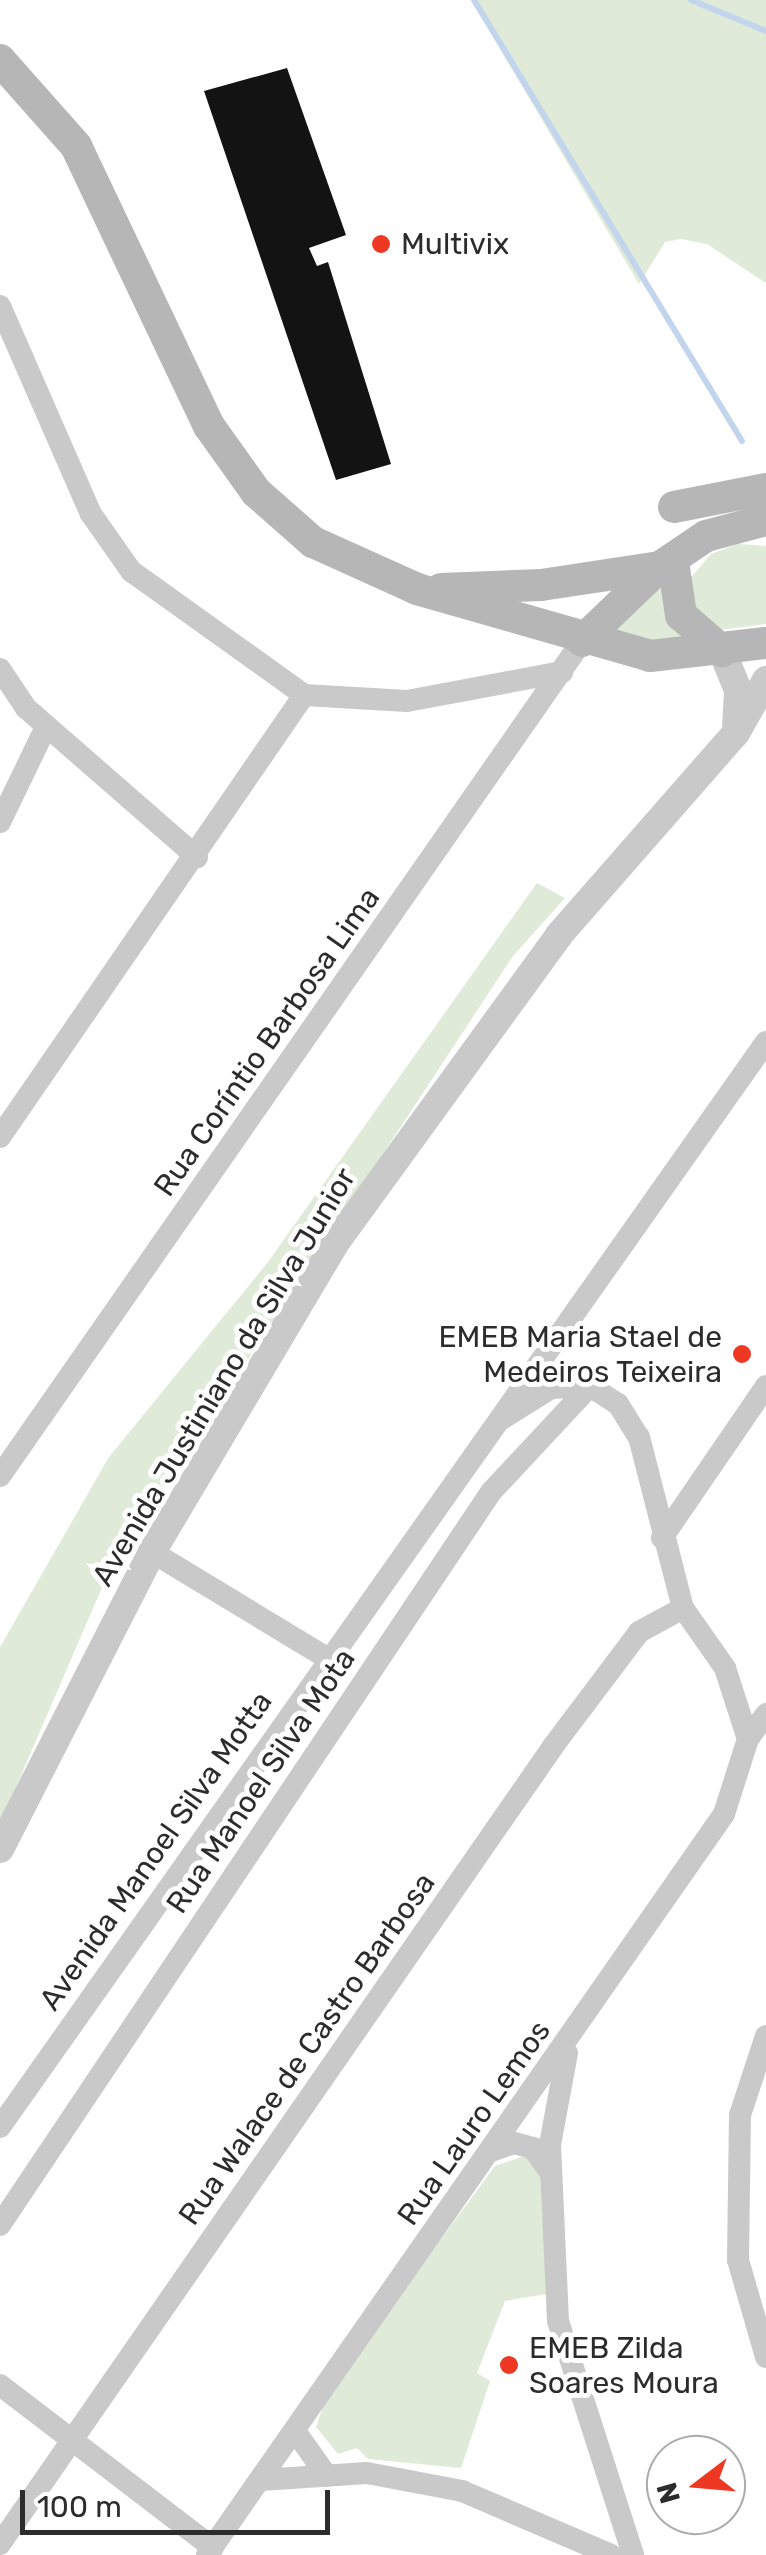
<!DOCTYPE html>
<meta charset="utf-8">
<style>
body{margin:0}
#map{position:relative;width:766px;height:2555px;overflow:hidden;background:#fff;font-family:Rubik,sans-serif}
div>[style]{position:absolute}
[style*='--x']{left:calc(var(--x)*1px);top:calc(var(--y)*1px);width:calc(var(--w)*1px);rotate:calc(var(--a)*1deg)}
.green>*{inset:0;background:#dfebd8}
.stream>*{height:6px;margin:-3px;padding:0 3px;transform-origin:3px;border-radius:3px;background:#c3d5ec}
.building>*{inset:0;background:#131313}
.minor>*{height:22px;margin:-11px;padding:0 11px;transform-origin:11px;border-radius:11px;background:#c9c9c9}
.tertiary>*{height:28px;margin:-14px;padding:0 14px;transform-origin:14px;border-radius:14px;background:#c9c9c9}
.secondary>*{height:32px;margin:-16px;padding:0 16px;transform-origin:16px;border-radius:16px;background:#b6b6b6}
.dots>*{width:28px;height:28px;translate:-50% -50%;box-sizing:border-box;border:5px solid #fff;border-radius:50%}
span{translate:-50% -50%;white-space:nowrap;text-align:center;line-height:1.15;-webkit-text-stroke:10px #fff;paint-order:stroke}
.poi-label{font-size:30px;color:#2c2c2c}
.left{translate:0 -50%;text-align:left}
.right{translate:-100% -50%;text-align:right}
.street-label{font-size:30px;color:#2c2c2c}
.north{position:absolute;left:646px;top:2435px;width:100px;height:100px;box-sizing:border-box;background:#fff;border:2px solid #ababab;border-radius:50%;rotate:254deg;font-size:28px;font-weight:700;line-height:40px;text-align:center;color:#2c2c2c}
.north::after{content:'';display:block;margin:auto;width:35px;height:45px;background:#ee3823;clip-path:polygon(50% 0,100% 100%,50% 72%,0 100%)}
.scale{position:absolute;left:20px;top:2490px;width:310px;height:45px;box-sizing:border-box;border:5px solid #2c2c2c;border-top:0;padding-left:12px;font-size:30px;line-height:35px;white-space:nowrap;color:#2c2c2c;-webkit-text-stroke:8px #fff;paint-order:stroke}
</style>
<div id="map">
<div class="green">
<i style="clip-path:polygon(471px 0,766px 0,766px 283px,707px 244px,681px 239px,665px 242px,639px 284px)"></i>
<i style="clip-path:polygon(738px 544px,766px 546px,766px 624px,712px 631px,696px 617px,686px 583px,711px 554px)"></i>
<i style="clip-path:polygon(658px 582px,685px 646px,604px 636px)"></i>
<i style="clip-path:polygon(537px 883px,565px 898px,513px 956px,110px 1569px,0 1824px,0 1647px,109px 1457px,268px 1262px)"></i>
<i style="clip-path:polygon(530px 2154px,544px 2180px,553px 2293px,505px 2301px,477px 2373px,490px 2381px,461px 2468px,368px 2459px,357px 2448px,338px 2454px,316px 2427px,328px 2392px,495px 2166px)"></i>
</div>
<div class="stream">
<i style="--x:474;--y:0;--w:516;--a:58.71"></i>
<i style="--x:691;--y:0;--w:81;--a:22.5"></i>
</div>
<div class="building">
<i style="clip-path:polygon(287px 68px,346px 235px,309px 248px,317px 266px,328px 262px,391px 464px,336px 480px,204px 91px)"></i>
</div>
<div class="minor">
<i style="--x:0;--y:306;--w:227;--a:66.4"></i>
<i style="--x:91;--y:514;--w:70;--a:54.9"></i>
<i style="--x:131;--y:571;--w:213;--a:35.6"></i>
<i style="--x:0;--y:669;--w:47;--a:56.3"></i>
<i style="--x:26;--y:708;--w:227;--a:41.1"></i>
<i style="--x:0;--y:822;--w:106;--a:-64.2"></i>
<i style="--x:0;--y:1137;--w:536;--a:-55.48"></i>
<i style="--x:304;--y:695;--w:103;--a:3.3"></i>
<i style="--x:407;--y:701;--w:158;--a:-10.6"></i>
<i style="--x:500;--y:1420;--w:60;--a:-32.1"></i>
<i style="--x:551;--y:1388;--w:39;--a:-3"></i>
<i style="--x:590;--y:1386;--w:33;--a:33"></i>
<i style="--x:618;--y:1404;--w:39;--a:58"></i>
<i style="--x:639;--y:1437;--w:177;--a:75.6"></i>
<i style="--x:683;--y:1608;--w:73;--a:55"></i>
<i style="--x:725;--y:1668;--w:75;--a:72.1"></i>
<i style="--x:0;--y:1476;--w:1018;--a:-55.12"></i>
<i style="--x:662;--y:1538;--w:184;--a:-55.6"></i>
<i style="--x:152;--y:1552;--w:205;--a:31.2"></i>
<i style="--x:766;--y:2036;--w:83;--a:108.2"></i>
<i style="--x:740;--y:2115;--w:145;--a:90.8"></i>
<i style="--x:738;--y:2260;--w:101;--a:73.9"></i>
<i style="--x:567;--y:2053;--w:94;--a:100.5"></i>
<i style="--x:550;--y:2145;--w:176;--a:87.4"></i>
<i style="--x:558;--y:2321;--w:246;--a:72.2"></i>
<i style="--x:0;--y:2127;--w:1328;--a:-54.78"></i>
<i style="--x:491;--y:2151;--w:24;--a:-19"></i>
<i style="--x:514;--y:2143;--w:20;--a:15"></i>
<i style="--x:533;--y:2148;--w:29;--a:55"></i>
<i style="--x:0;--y:2225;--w:882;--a:-56.18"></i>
<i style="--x:491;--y:1492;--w:145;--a:-47"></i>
<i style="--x:0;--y:2385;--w:268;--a:37.4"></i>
<i style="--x:295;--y:2431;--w:55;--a:54.6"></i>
<i style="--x:261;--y:2480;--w:106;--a:-3.8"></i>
<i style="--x:367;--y:2473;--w:97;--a:10.7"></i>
<i style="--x:462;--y:2491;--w:162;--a:23.2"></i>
<i style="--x:0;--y:2544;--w:972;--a:-55.26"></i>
<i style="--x:554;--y:1745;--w:141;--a:-53"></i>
<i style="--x:639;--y:1632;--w:50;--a:-28.6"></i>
<i style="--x:207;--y:2555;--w:904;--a:-55.1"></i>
<i style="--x:724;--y:1814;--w:79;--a:-72.3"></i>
<i style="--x:748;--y:1739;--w:31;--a:-54"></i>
</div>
<div class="tertiary">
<i style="--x:722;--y:651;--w:42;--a:67.7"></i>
<i style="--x:738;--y:690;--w:36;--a:93"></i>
<i style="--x:0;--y:1849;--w:334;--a:-62.9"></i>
<i style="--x:152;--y:1552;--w:357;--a:-59.3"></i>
<i style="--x:334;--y:1245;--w:383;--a:-54"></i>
<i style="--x:559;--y:935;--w:269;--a:-48.8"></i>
<i style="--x:736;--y:733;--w:61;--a:-60.5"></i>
</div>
<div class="secondary">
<i style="--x:0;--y:60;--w:115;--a:48.5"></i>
<i style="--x:76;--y:146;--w:310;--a:64.6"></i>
<i style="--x:209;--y:426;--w:81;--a:54.5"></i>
<i style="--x:256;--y:492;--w:76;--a:41.3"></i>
<i style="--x:313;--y:542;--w:114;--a:24.3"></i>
<i style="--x:417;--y:589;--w:242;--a:16"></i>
<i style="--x:650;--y:656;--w:117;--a:-6.4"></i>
<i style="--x:674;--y:507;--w:94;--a:-11.1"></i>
<i style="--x:673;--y:561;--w:55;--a:81.6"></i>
<i style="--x:681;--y:615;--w:55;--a:41.3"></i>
<i style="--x:441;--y:589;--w:100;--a:-2.3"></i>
<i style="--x:541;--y:585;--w:120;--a:-8.6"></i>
<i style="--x:660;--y:567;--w:55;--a:-34"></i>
<i style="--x:706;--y:536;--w:62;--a:-14.9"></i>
<i style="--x:582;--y:641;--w:104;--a:-43.8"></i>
</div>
<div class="dots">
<i style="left:381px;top:244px;background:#ee3823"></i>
<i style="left:742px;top:1354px;background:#ee3823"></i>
<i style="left:509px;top:2365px;background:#ee3823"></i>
</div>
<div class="poi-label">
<span class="left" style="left:401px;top:244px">Multivix</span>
<span class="right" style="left:722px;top:1354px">EMEB Maria Stael de<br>Medeiros Teixeira</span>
<span class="left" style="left:529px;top:2365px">EMEB Zilda<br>Soares Moura</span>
</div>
<div class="street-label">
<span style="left:267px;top:1042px;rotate:-55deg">Rua Coríntio Barbosa Lima</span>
<span style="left:224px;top:1377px;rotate:-59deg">Avenida Justiniano da Silva Junior</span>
<span style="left:261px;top:1781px;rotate:-56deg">Rua Manoel Silva Mota</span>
<span style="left:156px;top:1851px;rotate:-55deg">Avenida Manoel Silva Motta</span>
<span style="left:307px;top:2049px;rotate:-55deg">Rua Walace de Castro Barbosa</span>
<span style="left:474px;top:2123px;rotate:-55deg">Rua Lauro Lemos</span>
</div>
<div class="north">N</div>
<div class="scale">100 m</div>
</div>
